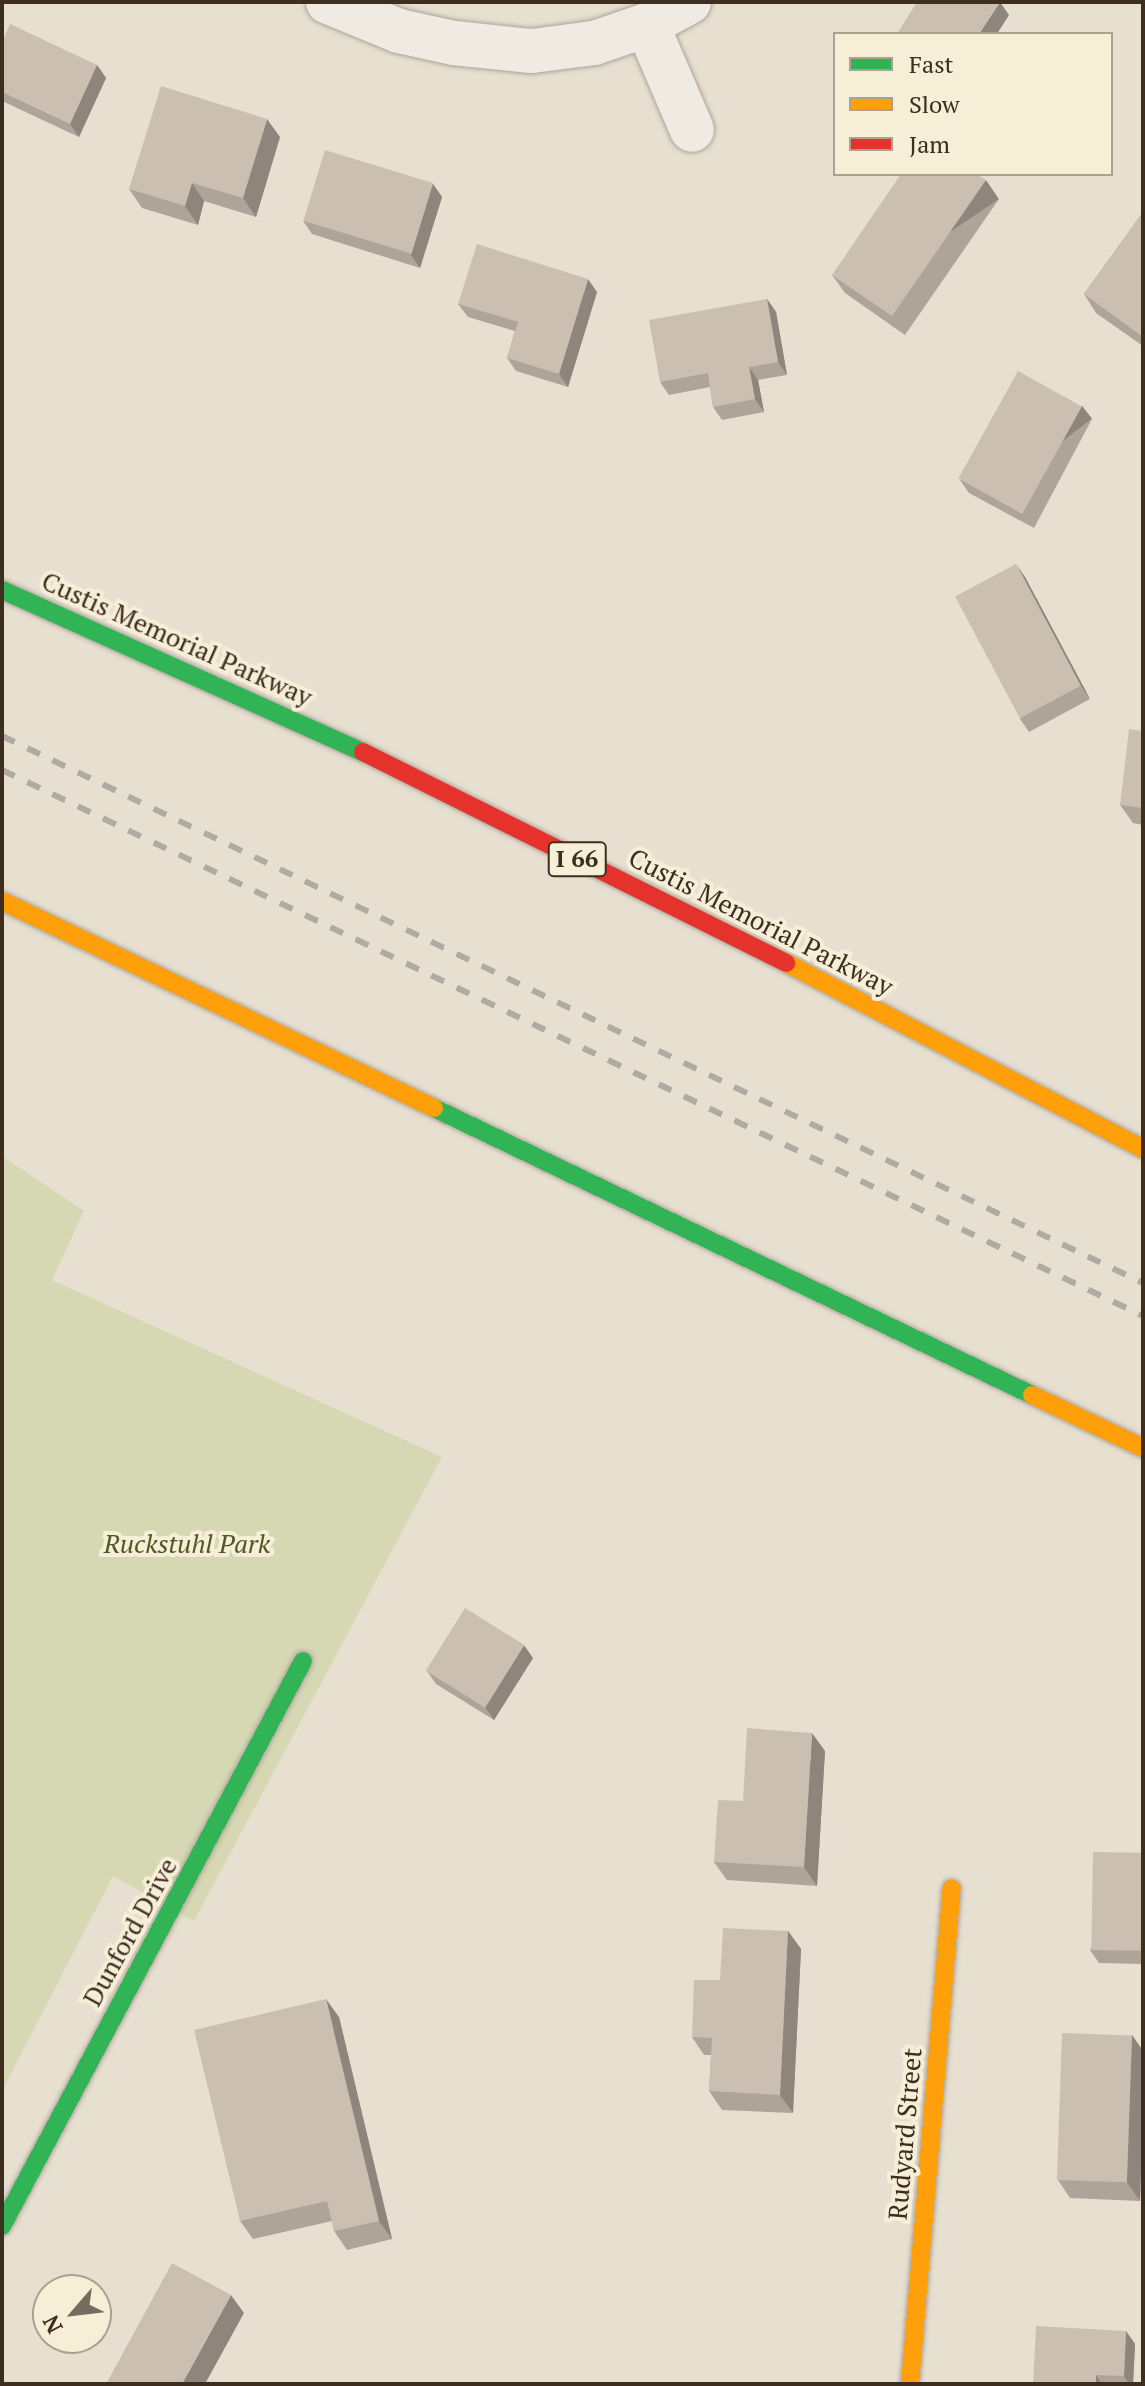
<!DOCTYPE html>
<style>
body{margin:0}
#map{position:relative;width:1145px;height:2386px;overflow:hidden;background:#e7e0d1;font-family:"PT Serif",serif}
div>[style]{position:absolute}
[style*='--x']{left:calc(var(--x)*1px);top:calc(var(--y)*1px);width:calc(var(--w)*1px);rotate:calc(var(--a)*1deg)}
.green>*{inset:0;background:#d6d7b3}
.roads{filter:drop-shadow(0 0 2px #ada599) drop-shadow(0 0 2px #ada599)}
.street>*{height:44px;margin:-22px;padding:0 22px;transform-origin:22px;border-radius:22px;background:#efebe3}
.fast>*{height:18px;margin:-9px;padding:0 9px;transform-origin:9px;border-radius:9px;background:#30b455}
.slow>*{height:18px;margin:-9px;padding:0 9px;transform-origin:9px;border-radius:9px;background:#ff9f0a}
.jam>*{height:18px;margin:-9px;padding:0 9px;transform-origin:9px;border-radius:9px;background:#e5322d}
.rail>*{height:6px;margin-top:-3px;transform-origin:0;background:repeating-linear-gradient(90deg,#afaaa2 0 14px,transparent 0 28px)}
.wall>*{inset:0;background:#afa499}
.shaded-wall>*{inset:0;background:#8e867d;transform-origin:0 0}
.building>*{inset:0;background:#cbbfb2;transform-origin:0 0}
span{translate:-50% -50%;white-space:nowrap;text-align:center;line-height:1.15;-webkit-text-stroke:8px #f7eed8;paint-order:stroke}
.shield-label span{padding:2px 6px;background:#f7eed8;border:2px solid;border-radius:6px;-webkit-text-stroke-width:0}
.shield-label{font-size:24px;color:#3d2e20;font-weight:700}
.street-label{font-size:26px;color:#3d2e20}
.park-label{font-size:26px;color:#4d5a26;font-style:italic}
.frame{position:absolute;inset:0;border:4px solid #3d2e20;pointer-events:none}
.legend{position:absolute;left:833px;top:32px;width:280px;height:144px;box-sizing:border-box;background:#f7eed8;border:2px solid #ada18e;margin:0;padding:10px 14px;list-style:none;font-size:24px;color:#3d2e20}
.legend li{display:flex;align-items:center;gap:16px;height:40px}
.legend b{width:40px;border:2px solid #ada18e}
.north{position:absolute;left:32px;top:2274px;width:80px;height:80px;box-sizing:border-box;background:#f7eed8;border:2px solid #ada18e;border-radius:50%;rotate:242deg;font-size:22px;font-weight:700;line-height:32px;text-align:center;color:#3d2e20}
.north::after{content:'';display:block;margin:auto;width:28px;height:36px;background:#786c5e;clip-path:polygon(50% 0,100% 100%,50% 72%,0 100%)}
</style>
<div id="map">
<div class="green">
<i style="clip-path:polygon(2px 1156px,84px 1211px,52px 1280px,442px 1457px,194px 1921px,113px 1876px,2px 2091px)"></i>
</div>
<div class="roads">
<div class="street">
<i style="--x:328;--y:2;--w:77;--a:22.2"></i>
<i style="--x:399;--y:31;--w:56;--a:12.3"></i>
<i style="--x:454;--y:43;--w:78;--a:5.9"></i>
<i style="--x:532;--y:51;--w:63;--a:-7.4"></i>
<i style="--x:594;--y:43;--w:56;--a:-18.8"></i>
<i style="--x:647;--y:25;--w:48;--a:-28.7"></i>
<i style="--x:647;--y:25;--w:114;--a:66.8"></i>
</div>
<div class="fast">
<i style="--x:2;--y:590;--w:396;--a:24.2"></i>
<i style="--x:434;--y:1108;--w:663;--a:25.64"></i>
<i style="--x:2;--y:2226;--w:640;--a:-61.95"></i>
</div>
<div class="slow">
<i style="--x:2;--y:901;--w:479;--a:25.6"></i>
<i style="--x:786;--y:963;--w:403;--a:27.5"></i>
<i style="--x:1032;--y:1395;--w:123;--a:25.5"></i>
<i style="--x:910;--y:2384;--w:497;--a:-85.2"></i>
</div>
<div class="jam">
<i style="--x:363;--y:752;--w:473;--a:26.5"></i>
</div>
</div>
<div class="rail">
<i style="--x:2;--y:736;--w:1265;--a:25.61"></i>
<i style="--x:2;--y:770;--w:1265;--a:25.57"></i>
</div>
<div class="wall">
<i style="clip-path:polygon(2px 42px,97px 65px,106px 78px,79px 137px,2px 101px)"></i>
<i style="clip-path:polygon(280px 137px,256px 217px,204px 201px,198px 225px,142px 208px,129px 189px)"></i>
<i style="clip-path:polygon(433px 184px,442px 197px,420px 268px,312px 234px,303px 221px)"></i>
<i style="clip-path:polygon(999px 199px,905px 335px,845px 293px,832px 275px)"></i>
<i style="clip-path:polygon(1143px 212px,1143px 346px,1096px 313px,1084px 294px)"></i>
<i style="clip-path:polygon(597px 292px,568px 387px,516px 371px,507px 358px,515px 331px,468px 317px,458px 304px)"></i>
<i style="clip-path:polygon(767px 299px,776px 312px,787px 375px,758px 380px,764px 412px,722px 420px,713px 407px,710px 387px,669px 395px,660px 382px)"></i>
<i style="clip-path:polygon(1082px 406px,1092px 419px,1034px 528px,969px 493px,960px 480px)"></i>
<i style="clip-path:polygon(1025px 577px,1090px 699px,1029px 732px,1020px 719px)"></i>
<i style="clip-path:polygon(1143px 731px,1143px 825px,1133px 823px,1120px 805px)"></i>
<i style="clip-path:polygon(533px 1658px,494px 1720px,436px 1684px,427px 1671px)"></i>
<i style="clip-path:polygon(825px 1751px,817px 1886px,727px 1880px,714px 1862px,743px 1801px)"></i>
<i style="clip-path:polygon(1143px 1853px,1143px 1964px,1099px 1963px,1090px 1950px)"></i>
<i style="clip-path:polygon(788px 1931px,801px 1949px,793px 2113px,722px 2110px,709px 2091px,711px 2055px,704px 2055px,692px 2037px,720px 1980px)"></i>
<i style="clip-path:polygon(339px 2017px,392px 2239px,347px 2250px,334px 2231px,332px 2221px,253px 2239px,240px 2221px)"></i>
<i style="clip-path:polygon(1132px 2035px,1143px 2051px,1143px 2109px,1140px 2201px,1070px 2198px,1058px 2180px)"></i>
<i style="clip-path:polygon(1126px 2331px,1135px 2344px,1133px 2384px,1033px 2384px)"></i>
</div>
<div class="shaded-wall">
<i style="clip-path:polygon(1000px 2px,1009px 15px,997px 34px,979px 34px)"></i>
<i style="clip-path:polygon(97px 65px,106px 78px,79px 137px,70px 124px)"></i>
<i style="clip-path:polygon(267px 119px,280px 137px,256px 217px,243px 198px)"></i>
<i style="left:986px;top:180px;width:23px;height:165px;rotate:56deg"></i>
<i style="clip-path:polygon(192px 183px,204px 201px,198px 225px,185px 206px)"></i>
<i style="clip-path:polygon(433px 184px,442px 197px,420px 268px,411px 255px)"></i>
<i style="clip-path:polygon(588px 279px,597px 292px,568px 387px,559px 374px)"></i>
<i style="clip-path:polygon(767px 299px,776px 312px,787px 375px,778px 362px)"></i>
<i style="clip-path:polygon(749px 367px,758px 380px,764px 412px,755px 399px)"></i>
<i style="left:1082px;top:406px;width:16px;height:123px;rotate:52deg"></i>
<i style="clip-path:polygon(1016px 564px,1025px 577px,1090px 699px,1081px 686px)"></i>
<i style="clip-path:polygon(524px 1645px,533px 1658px,494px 1720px,485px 1707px)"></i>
<i style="clip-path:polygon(812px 1733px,825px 1751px,817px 1886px,804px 1867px)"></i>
<i style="clip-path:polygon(788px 1931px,801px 1949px,793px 2113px,780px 2095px)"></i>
<i style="clip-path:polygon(326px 1999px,339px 2017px,392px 2239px,379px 2221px)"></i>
<i style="clip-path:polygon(1132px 2035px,1143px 2051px,1143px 2109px,1140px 2201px,1127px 2182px)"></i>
<i style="clip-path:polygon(231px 2295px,244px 2313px,205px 2384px,182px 2384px)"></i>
<i style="clip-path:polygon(1126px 2331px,1135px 2344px,1133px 2384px,1129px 2384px,1124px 2376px)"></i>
<i style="clip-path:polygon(1096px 2375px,1102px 2384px,1096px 2384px)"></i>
</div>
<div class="building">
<i style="clip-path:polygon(917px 2px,1000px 2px,979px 34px,897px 34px)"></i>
<i style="clip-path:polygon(10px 24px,97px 65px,70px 124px,2px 92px,2px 42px)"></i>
<i style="clip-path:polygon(161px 86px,267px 119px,243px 198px,192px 183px,185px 206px,129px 189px)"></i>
<i style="left:325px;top:150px;width:113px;height:74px;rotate:17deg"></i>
<i style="clip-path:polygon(901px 174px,976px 174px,986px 180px,892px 316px,832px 275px)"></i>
<i style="clip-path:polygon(1143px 212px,1143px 337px,1084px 294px)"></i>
<i style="clip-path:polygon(477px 244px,588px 279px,559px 374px,507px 358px,518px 322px,458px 304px)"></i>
<i style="clip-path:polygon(767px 299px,778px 362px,749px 367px,755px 399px,713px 407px,708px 373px,660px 382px,649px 320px)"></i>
<i style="left:1018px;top:371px;width:73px;height:123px;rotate:29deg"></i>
<i style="left:1016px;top:564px;width:138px;height:69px;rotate:62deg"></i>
<i style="clip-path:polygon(1129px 729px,1143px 731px,1143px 808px,1120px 805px)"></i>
<i style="left:465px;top:1608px;width:70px;height:74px;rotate:32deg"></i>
<i style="clip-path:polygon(747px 1728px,812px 1733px,804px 1867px,714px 1862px,718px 1800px,743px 1801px)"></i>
<i style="left:1093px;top:1852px;width:50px;height:98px;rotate:1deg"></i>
<i style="clip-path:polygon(723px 1928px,788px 1931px,780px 2095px,709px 2091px,712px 2038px,692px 2037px,694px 1980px,720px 1980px)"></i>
<i style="clip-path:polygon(326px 1999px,379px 2221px,334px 2231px,327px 2201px,240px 2221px,194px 2030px)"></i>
<i style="left:1062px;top:2033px;width:70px;height:147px;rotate:2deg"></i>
<i style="clip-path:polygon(172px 2263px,231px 2295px,182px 2384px,106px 2384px)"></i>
<i style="clip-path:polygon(1036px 2326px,1126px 2331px,1124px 2376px,1096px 2375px,1096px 2384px,1033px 2384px)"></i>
</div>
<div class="shield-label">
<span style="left:577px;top:859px">I 66</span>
</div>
<div class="street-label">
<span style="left:177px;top:639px;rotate:24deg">Custis Memorial Parkway</span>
<span style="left:761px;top:922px;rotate:27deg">Custis Memorial Parkway</span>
<span style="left:130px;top:1932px;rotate:-61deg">Dunford Drive</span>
<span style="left:905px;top:2134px;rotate:-85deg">Rudyard Street</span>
</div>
<div class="park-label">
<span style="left:187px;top:1544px">Ruckstuhl Park</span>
</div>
<div class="frame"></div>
<ul class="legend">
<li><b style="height:10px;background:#30b455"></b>Fast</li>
<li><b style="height:10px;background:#ff9f0a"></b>Slow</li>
<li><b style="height:10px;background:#e5322d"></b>Jam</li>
</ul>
<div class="north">N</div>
</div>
